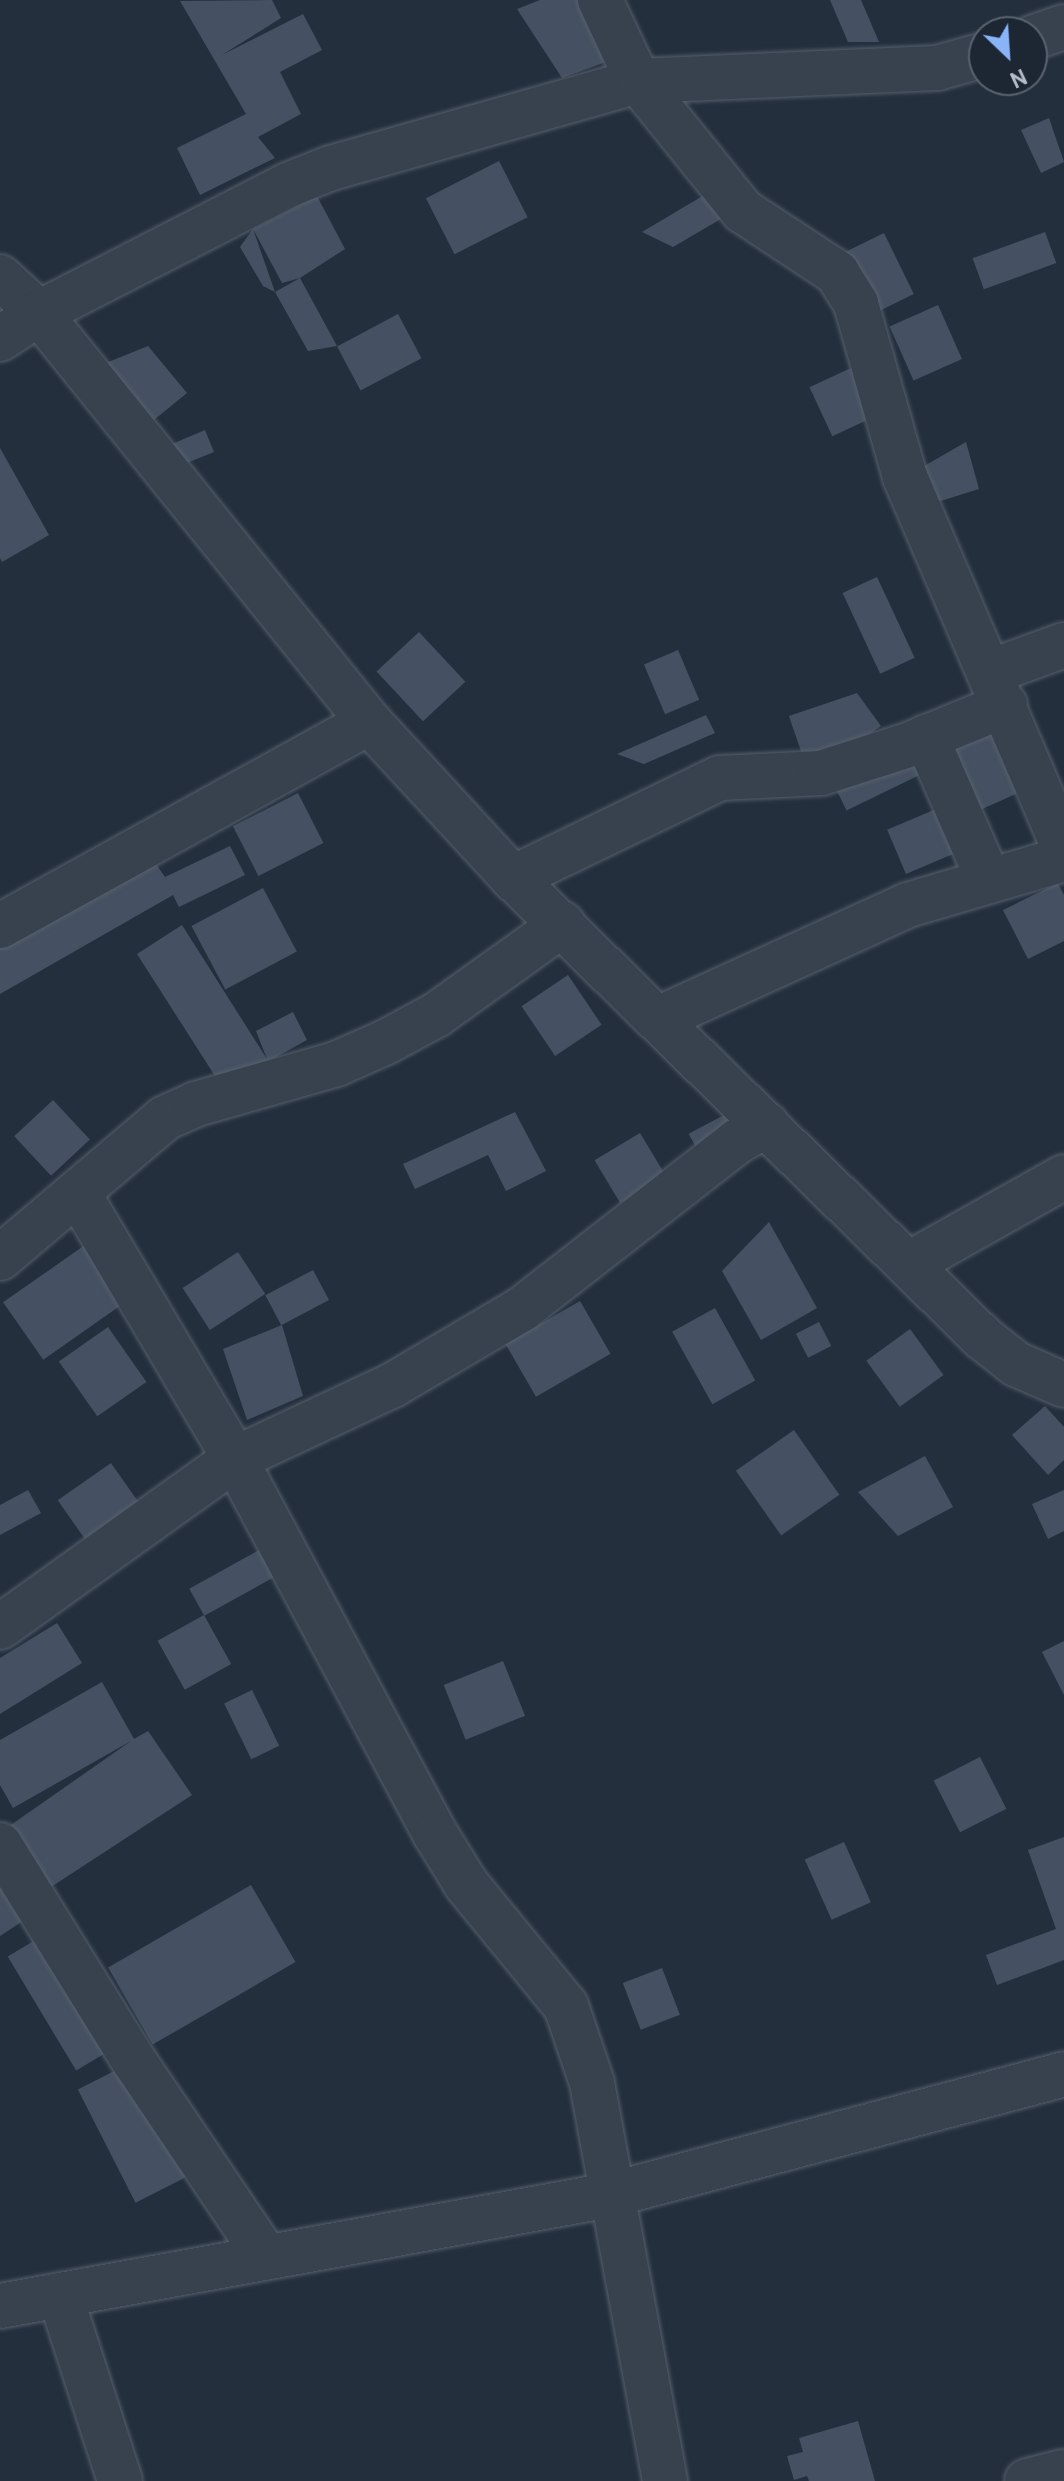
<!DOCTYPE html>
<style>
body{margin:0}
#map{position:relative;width:1064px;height:2481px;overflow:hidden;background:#242f3e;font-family:Overpass,sans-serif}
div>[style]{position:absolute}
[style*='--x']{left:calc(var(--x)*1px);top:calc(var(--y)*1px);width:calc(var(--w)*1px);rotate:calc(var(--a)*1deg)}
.building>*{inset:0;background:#455162;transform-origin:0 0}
.roads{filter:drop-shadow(0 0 2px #565f6c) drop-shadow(0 0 2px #565f6c)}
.minor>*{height:44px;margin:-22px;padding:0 22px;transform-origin:22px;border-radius:22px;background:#38414e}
span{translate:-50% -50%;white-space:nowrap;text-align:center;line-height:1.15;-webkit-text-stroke:6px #1d2633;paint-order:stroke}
.north{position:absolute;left:968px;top:16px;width:80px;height:80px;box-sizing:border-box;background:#1d2633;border:2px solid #59626f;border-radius:50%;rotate:155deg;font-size:22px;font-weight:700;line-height:32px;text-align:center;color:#b4bcc9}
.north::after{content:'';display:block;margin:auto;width:28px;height:36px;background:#8ab4f8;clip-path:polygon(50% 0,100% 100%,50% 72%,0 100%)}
</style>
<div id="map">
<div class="building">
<i style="clip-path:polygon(272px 0,281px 18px,222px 55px,303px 14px,322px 50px,280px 72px,301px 114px,258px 137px,275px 158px,200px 195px,177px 148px,246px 114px,180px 1px)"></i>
<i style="clip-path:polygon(540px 0,588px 0,606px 62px,562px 78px,517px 9px)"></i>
<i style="clip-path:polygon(830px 0,861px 0,879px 42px,848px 42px)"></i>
<i style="clip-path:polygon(1049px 118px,1064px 162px,1041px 173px,1021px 130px)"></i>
<i style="left:499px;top:161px;width:63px;height:82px;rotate:63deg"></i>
<i style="clip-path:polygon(711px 191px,726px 216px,673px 247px,642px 232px)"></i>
<i style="clip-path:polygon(317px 196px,345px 249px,300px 278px,337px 346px,308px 351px,275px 292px,300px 278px,282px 283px,253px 229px,275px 292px,263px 286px,240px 247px,253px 229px)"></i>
<i style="left:1045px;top:232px;width:33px;height:77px;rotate:70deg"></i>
<i style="left:884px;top:233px;width:68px;height:42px;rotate:64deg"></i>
<i style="left:938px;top:305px;width:59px;height:53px;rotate:66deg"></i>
<i style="left:398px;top:314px;width:50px;height:69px;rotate:62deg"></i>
<i style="clip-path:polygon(148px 346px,187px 393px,149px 424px,101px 365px)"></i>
<i style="left:853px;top:367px;width:54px;height:48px;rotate:65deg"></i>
<i style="clip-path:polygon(205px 430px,214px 452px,187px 463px,172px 444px)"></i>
<i style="clip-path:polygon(966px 442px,979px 489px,931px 504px,905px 477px)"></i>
<i style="clip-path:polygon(0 448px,49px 535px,2px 562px,0 558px)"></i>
<i style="left:877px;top:577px;width:89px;height:38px;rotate:65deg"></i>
<i style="left:419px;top:632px;width:68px;height:58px;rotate:47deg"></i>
<i style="left:678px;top:650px;width:54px;height:37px;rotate:67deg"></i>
<i style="clip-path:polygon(857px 693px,881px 726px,809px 775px,789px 716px)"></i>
<i style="clip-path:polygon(706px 715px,715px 733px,644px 764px,617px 754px)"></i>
<i style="left:993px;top:721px;width:76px;height:50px;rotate:66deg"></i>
<i style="left:908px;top:745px;width:32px;height:84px;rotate:64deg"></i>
<i style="left:298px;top:793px;width:56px;height:73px;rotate:63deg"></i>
<i style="left:936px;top:809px;width:48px;height:53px;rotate:67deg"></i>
<i style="clip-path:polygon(230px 846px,245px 875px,179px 907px,173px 895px,0 994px,0 946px,152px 858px,165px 877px)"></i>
<i style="clip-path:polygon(1058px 883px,1064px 895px,1064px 941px,1028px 959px,1003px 910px)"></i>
<i style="left:263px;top:888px;width:72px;height:81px;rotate:62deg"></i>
<i style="clip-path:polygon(182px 925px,267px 1059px,256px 1031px,293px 1012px,307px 1040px,222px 1087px,137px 954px)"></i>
<i style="left:568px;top:975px;width:60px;height:56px;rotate:56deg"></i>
<i style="left:53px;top:1100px;width:54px;height:53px;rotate:47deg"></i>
<i style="clip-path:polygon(515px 1112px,546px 1171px,506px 1191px,488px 1155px,415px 1189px,403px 1164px)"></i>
<i style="left:724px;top:1115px;width:30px;height:40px;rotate:62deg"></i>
<i style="left:640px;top:1133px;width:50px;height:53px;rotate:59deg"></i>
<i style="clip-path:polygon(769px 1222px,817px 1308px,761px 1340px,722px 1271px)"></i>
<i style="left:85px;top:1245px;width:70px;height:100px;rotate:55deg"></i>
<i style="left:238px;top:1252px;width:50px;height:66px;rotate:57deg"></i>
<i style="left:313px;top:1270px;width:34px;height:54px;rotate:62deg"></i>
<i style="left:580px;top:1301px;width:61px;height:86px;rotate:60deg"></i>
<i style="left:715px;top:1308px;width:83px;height:49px;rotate:61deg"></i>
<i style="left:819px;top:1322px;width:27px;height:26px;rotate:63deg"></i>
<i style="clip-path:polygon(282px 1325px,303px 1396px,247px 1420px,223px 1349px)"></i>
<i style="left:108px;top:1327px;width:67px;height:60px;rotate:55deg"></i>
<i style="left:910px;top:1329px;width:57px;height:54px;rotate:54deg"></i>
<i style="clip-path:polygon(1045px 1406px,1064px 1427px,1064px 1460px,1048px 1475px,1012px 1435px)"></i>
<i style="left:794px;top:1430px;width:79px;height:71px;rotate:55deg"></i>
<i style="clip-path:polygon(925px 1456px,953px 1507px,898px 1536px,858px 1492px)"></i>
<i style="left:111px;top:1463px;width:56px;height:65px;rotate:55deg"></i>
<i style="clip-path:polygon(28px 1490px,41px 1513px,0 1535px,0 1505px)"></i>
<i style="clip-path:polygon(1064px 1490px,1064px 1531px,1048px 1539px,1032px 1504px)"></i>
<i style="left:261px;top:1549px;width:31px;height:82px;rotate:61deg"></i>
<i style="left:204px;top:1615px;width:56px;height:53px;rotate:61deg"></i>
<i style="clip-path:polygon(57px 1623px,82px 1663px,0 1714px,0 1658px)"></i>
<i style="clip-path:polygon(1064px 1641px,1064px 1695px,1042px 1652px)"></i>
<i style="left:503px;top:1661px;width:59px;height:64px;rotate:68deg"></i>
<i style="clip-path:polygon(102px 1682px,134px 1739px,148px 1731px,192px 1795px,51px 1887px,8px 1827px,131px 1741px,13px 1808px,0 1785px,0 1740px)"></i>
<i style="left:252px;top:1690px;width:62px;height:31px;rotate:64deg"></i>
<i style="left:980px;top:1757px;width:58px;height:52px;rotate:63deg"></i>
<i style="clip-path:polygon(1064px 1837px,1064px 1960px,997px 1985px,986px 1955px,1056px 1929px,1028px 1850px)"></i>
<i style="left:844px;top:1842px;width:66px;height:43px;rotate:66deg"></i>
<i style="clip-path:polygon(0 1879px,26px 1919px,0 1936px)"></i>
<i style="left:251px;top:1885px;width:89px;height:165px;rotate:60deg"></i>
<i style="left:42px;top:1936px;width:133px;height:40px;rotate:59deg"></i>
<i style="left:662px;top:1968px;width:50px;height:42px;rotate:69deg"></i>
<i style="left:134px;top:2061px;width:127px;height:63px;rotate:63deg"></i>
<i style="clip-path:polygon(858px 2421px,875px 2481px,809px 2481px,807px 2476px,794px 2480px,787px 2456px,803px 2452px,799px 2438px)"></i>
</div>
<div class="roads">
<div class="minor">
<i style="--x:600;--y:0;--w:89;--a:64.9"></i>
<i style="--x:638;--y:81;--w:167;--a:51.1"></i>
<i style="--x:743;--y:211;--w:113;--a:33.4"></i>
<i style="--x:837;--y:273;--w:36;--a:58"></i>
<i style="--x:856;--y:304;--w:180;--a:74.2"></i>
<i style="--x:905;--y:477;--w:404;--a:66.8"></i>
<i style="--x:1032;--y:38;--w:34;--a:-19"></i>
<i style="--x:0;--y:277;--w:53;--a:42.7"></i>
<i style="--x:39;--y:313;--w:526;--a:51.1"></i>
<i style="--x:369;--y:722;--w:212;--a:47.3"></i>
<i style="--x:513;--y:878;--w:658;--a:44.38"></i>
<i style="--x:983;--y:1338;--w:42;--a:38.2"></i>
<i style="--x:1016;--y:1364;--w:52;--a:23.6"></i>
<i style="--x:0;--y:339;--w:47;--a:-33.7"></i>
<i style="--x:39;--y:313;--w:280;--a:-27.2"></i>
<i style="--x:288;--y:185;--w:46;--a:-21.6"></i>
<i style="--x:331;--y:168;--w:319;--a:-15.8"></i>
<i style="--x:638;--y:81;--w:299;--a:-2.5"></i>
<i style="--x:937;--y:68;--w:49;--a:-15.5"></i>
<i style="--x:990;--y:672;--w:79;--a:-20"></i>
<i style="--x:926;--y:737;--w:157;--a:66.4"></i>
<i style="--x:513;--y:878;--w:230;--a:-25.8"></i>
<i style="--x:720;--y:778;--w:101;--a:-2.8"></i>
<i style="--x:821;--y:773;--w:91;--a:-17.8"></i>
<i style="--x:908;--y:745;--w:105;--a:-22.4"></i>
<i style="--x:0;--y:926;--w:422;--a:-28.9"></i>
<i style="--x:658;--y:1019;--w:275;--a:-24.5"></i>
<i style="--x:908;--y:905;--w:163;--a:-16.4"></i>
<i style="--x:79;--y:1195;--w:307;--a:59.4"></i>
<i style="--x:235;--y:1459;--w:426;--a:61.9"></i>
<i style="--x:436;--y:1835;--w:57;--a:58.5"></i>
<i style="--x:466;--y:1884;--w:158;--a:50.7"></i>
<i style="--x:566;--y:2006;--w:81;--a:71.3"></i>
<i style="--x:592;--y:2083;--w:405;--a:79.6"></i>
<i style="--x:0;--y:1258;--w:216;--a:-40.3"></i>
<i style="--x:165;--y:1118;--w:34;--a:-24"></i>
<i style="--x:196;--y:1104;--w:146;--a:-15.9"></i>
<i style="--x:336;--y:1064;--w:55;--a:-23.7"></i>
<i style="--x:386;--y:1042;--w:57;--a:-28.4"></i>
<i style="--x:436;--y:1015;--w:156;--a:-35.6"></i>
<i style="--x:909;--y:1264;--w:178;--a:-29.3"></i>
<i style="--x:0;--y:1627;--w:289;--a:-35.6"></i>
<i style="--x:235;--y:1459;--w:174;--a:-25.1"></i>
<i style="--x:393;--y:1385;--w:150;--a:-30.5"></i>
<i style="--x:522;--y:1309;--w:274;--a:-37.9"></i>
<i style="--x:738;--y:1141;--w:33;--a:-29"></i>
<i style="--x:0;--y:1845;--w:254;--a:58.2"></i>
<i style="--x:134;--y:2061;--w:236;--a:56"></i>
<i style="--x:60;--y:2295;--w:195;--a:72.1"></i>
<i style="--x:0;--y:2306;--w:620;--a:-10.31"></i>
<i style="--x:610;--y:2195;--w:470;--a:-14.9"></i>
<i style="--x:1027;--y:2481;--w:38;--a:-14"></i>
</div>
</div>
<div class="north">N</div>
</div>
